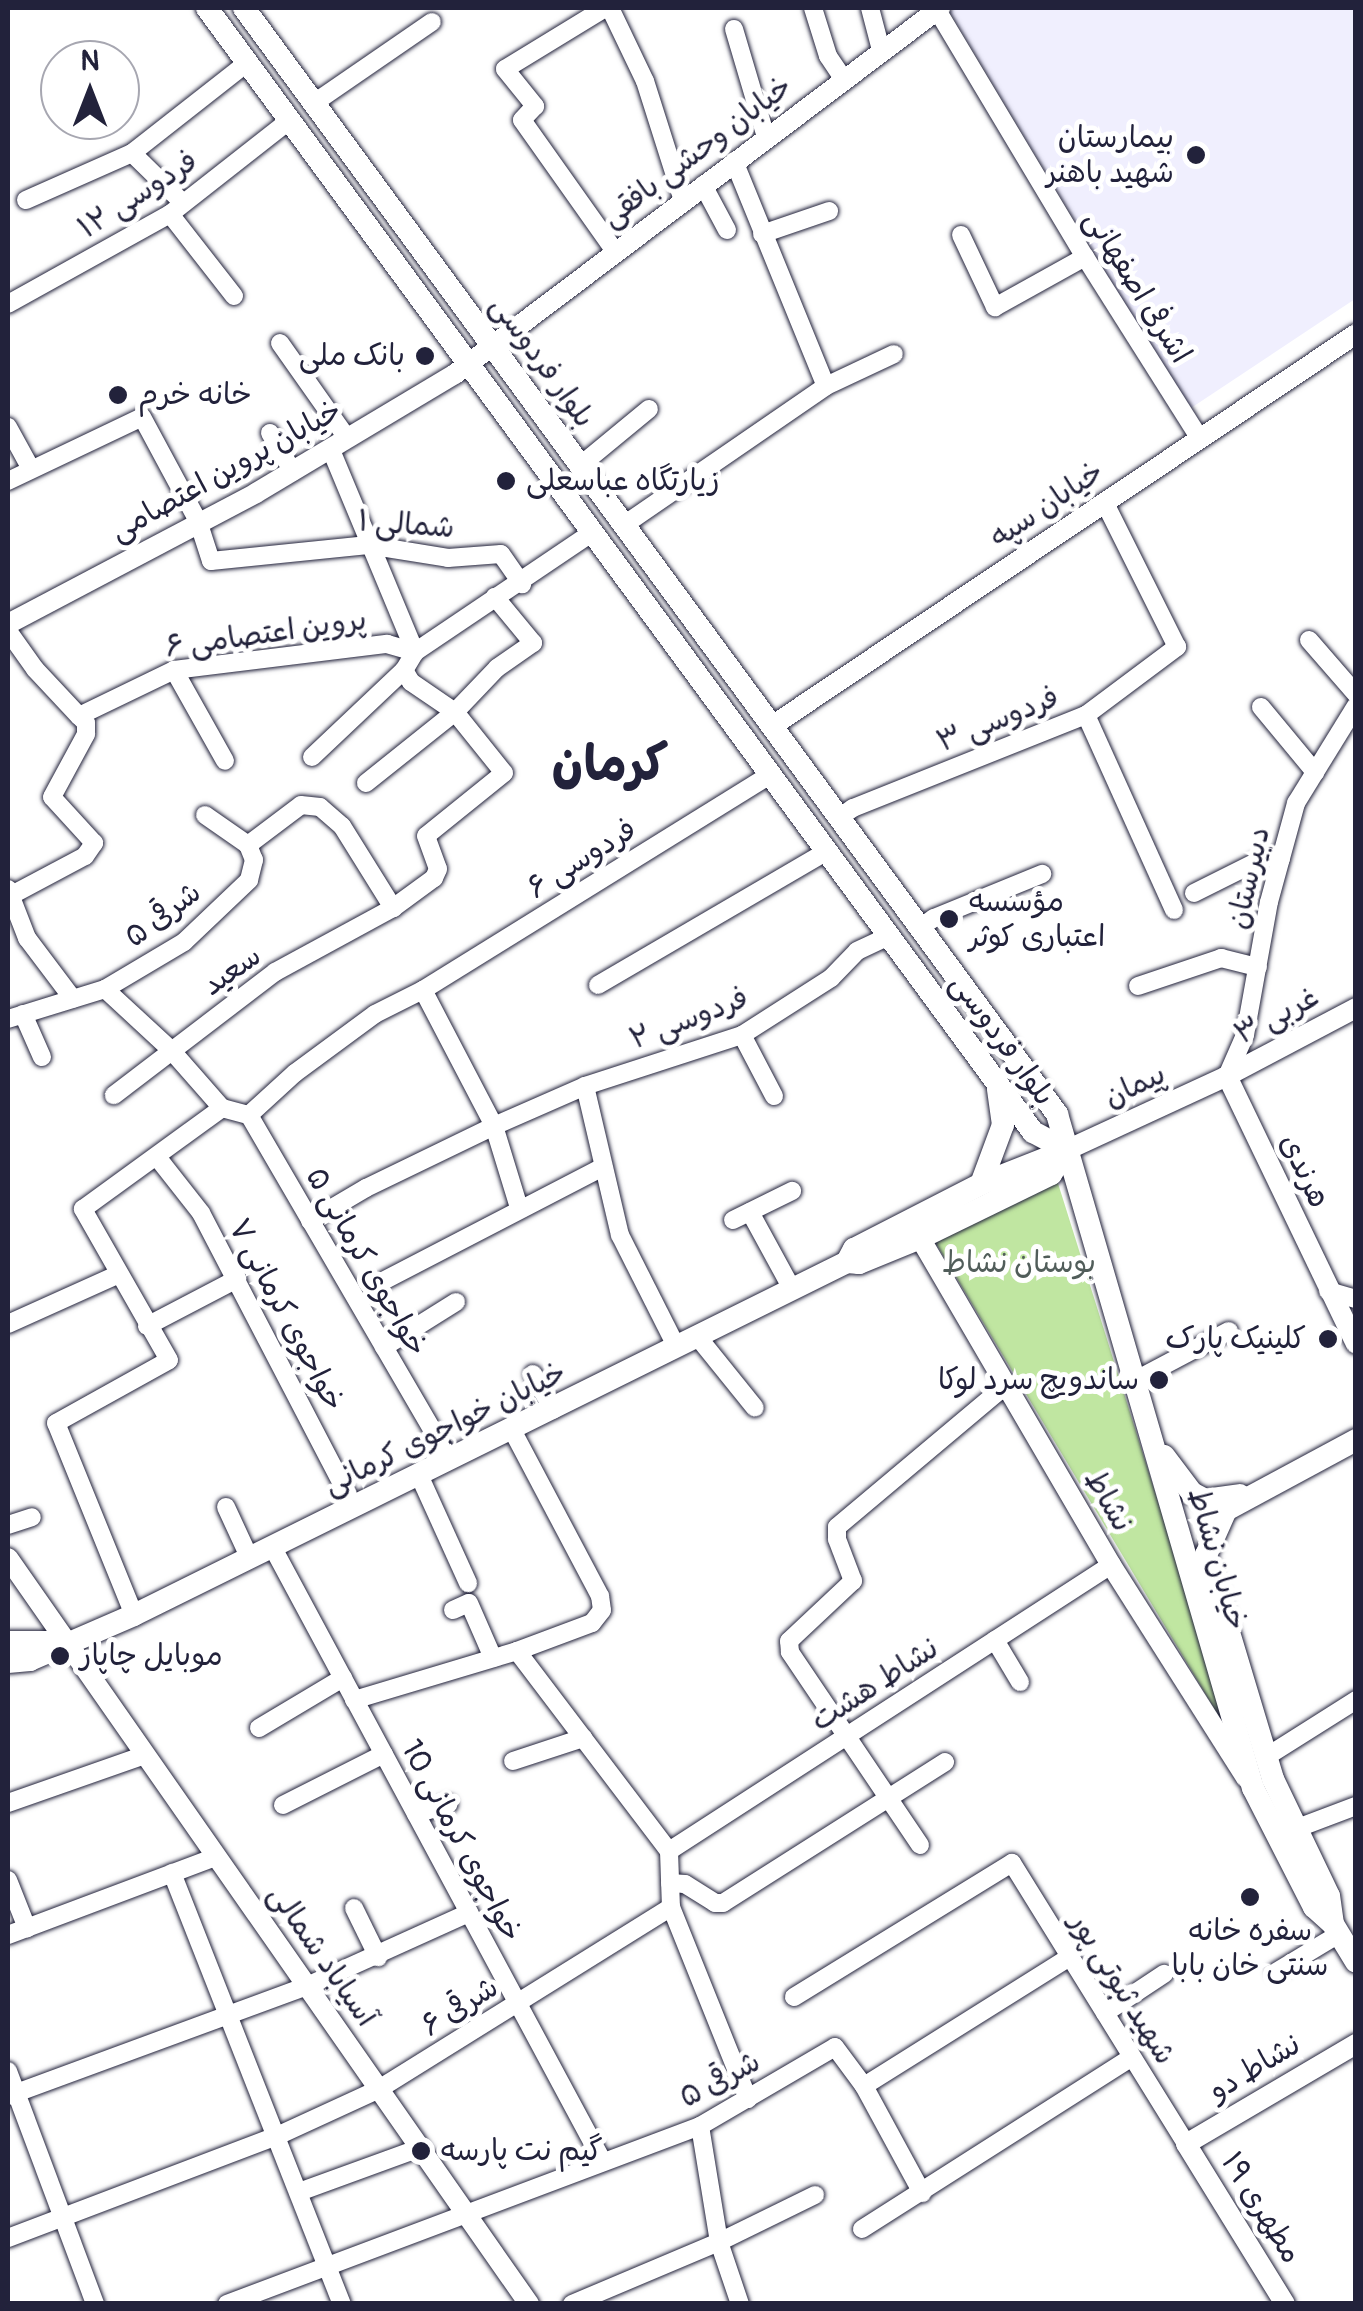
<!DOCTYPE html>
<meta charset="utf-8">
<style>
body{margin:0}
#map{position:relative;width:1363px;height:2311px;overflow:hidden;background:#fff;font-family:Pangolin,"Playpen Sans Arabic",sans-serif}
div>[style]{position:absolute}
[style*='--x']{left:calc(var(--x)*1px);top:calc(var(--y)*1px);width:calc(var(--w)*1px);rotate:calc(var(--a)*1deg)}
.built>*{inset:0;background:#f0effe}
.green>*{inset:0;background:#c0e6a1}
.roads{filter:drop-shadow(0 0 2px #22223b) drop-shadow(0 0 2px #22223b)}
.minor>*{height:18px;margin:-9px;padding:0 9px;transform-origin:9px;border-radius:9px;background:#fff}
.tertiary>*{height:20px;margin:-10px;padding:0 10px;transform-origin:10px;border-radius:10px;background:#fff}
.secondary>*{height:22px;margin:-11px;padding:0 11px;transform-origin:11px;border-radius:11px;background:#fff}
.dots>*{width:28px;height:28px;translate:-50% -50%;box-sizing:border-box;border:5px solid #fff;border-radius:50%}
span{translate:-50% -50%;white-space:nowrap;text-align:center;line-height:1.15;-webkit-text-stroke:10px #fff;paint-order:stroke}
.poi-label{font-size:30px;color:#22223b}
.right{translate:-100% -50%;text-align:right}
.left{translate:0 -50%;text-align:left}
.street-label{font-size:30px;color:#22223b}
.park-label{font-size:30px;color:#515d5a}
.town-label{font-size:50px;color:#22223b;font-weight:700}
.frame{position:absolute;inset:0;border:10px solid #22223b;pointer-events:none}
.north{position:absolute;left:40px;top:40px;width:100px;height:100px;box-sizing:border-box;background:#fff;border:2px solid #a7a7b1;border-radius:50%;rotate:0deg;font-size:28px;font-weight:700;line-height:40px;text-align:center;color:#22223b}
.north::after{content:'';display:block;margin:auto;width:35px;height:45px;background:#22223b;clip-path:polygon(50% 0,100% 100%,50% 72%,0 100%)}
</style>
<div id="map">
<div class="built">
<i style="clip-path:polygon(955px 8px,1355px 8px,1355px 299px,1188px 410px,950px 12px)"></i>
</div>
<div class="green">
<i style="clip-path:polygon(1056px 1177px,1233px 1740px,932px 1237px)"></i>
</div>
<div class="roads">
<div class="minor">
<i style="--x:605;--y:8;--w:117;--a:148.6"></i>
<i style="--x:505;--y:69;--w:48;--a:51"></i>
<i style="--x:535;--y:106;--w:19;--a:133"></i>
<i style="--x:522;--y:120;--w:163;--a:54.7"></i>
<i style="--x:610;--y:8;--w:81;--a:64.4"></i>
<i style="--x:645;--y:81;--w:126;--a:72.4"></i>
<i style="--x:813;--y:8;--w:50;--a:72.6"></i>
<i style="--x:828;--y:56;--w:27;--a:56"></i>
<i style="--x:870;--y:8;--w:43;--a:75.3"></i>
<i style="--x:937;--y:10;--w:288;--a:59.1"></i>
<i style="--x:1085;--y:257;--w:215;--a:57.7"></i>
<i style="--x:734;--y:29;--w:113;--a:73.5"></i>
<i style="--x:314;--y:103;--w:143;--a:-34.5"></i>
<i style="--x:132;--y:153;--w:71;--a:44.4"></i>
<i style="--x:734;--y:161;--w:243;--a:67.8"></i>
<i style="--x:703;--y:185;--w:51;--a:61.9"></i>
<i style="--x:26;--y:200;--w:116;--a:-23.9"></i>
<i style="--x:132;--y:153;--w:147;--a:-38.1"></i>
<i style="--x:170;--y:214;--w:104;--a:52"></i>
<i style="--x:762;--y:234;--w:71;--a:-18.9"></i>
<i style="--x:961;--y:235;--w:80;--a:64.7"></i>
<i style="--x:995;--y:307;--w:103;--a:-29.1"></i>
<i style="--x:8;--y:304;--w:185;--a:-29.1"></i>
<i style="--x:170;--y:214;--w:152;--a:-38.1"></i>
<i style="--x:280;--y:343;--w:116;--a:54.8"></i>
<i style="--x:8;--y:427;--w:48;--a:61.3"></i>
<i style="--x:270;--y:433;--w:45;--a:59.5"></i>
<i style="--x:331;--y:450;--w:219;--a:67.4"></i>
<i style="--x:415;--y:652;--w:215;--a:-34"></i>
<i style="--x:581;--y:465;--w:88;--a:-39.5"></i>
<i style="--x:8;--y:481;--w:148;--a:-25.5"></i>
<i style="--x:142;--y:417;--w:118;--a:61.7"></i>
<i style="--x:198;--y:521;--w:42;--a:72"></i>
<i style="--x:211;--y:561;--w:158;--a:-5.8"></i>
<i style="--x:368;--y:545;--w:81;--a:9.2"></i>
<i style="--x:448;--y:558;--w:53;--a:-4.3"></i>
<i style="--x:501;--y:554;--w:37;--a:55"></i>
<i style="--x:624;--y:525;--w:245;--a:-34.5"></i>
<i style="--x:826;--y:386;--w:75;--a:-25.2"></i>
<i style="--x:8;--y:631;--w:47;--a:54.6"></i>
<i style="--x:35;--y:669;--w:64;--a:46.9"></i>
<i style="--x:79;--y:716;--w:106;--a:-25.8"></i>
<i style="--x:174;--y:670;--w:215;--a:-7"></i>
<i style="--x:387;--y:644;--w:29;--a:16"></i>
<i style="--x:415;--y:652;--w:21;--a:121"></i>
<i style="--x:404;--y:670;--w:14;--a:60"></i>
<i style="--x:411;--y:682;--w:53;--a:34.3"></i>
<i style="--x:455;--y:712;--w:78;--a:51.2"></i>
<i style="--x:504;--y:773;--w:100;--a:141.1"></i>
<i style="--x:426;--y:836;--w:35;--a:70"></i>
<i style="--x:438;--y:869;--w:10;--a:114"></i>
<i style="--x:434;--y:878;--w:51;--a:143.8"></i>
<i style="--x:393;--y:908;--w:134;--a:151.5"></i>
<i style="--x:275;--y:972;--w:203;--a:142.6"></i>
<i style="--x:1309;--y:640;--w:72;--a:49"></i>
<i style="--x:174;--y:670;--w:104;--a:60.7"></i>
<i style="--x:1261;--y:707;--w:85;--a:50.3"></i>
<i style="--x:1086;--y:715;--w:114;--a:-36.8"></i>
<i style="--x:1177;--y:647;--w:161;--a:-116.6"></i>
<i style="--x:312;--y:757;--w:127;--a:-43.4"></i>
<i style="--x:366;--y:783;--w:114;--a:-38.6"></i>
<i style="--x:455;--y:712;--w:61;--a:-46.3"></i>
<i style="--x:497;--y:668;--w:44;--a:-34.8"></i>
<i style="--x:533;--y:643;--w:60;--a:-129.6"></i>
<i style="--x:205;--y:815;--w:52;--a:34.9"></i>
<i style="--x:839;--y:818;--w:17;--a:-36"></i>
<i style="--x:853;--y:808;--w:251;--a:-21.8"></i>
<i style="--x:1086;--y:715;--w:214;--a:65.7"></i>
<i style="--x:8;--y:889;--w:53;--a:68.8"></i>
<i style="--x:27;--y:938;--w:76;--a:53"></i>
<i style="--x:1194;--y:893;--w:80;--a:-26.6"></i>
<i style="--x:1266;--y:857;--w:15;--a:8"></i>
<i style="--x:8;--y:897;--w:87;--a:-28"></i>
<i style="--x:85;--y:856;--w:16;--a:-55"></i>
<i style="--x:94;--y:843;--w:62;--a:-132.4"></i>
<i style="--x:52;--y:797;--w:72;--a:-61.6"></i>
<i style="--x:86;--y:734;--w:11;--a:-90"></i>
<i style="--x:86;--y:723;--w:10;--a:-135"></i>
<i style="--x:920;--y:928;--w:17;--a:-36"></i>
<i style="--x:934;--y:918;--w:117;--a:-22.2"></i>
<i style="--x:598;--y:985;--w:265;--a:-30.3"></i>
<i style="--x:1138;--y:986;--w:88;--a:-18.6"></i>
<i style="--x:1221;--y:958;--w:38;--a:14"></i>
<i style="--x:105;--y:989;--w:90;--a:42.7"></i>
<i style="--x:171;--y:1050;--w:77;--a:48.7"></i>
<i style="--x:423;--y:990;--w:153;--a:62.4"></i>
<i style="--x:494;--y:1126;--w:99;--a:-23.7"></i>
<i style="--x:585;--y:1086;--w:165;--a:-18"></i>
<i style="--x:742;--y:1035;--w:106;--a:-32.6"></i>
<i style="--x:831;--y:978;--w:37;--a:-46"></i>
<i style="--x:857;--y:951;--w:35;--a:-25"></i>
<i style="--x:23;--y:1014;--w:47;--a:66.2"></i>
<i style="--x:8;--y:1019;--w:102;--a:-17.2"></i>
<i style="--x:105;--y:989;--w:92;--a:-30.7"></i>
<i style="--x:184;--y:942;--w:90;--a:-43.6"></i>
<i style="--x:249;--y:880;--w:21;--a:-76"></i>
<i style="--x:254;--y:860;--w:16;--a:-112"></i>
<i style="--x:248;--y:845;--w:66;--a:-37"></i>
<i style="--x:301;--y:805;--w:19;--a:6"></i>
<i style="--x:320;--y:807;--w:29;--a:41"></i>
<i style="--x:342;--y:826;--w:97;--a:58.1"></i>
<i style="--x:742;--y:1035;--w:69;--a:62.3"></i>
<i style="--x:1227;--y:1076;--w:45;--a:-66.3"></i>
<i style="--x:1245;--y:1035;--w:135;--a:-79.8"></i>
<i style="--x:1269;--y:902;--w:103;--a:-74.7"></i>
<i style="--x:1296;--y:803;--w:114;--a:-58.3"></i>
<i style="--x:585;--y:1086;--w:153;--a:76.8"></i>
<i style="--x:620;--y:1235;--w:124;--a:63.2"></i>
<i style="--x:222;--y:1108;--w:28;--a:15"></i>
<i style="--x:249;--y:1115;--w:399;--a:59.8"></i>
<i style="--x:249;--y:1115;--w:62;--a:-42.4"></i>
<i style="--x:295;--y:1073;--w:99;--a:-36.4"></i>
<i style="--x:375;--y:1014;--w:54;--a:-26.6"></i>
<i style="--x:423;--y:990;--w:408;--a:-31.8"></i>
<i style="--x:157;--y:1157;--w:71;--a:51.8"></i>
<i style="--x:201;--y:1213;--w:331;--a:62.5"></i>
<i style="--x:750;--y:1212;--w:88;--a:61.4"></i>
<i style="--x:733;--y:1220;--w:66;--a:-26.2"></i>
<i style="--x:310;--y:1221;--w:65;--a:-30.5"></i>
<i style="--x:366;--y:1188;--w:142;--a:-25.8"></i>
<i style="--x:494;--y:1126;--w:86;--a:73"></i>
<i style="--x:385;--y:1280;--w:246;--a:-27.4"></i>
<i style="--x:1328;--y:1291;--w:29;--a:16"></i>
<i style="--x:8;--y:1324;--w:120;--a:-24.2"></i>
<i style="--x:147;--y:1326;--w:102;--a:-27.6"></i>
<i style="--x:697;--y:1336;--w:92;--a:51.1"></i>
<i style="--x:384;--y:1347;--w:85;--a:-32"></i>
<i style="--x:533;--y:1374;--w:41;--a:60.9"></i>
<i style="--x:1136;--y:1380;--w:105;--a:-27.8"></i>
<i style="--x:419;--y:1475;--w:119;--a:65.6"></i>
<i style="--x:226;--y:1507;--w:57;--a:65.2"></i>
<i style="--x:8;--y:1525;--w:25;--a:-18"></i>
<i style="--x:273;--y:1548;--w:695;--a:61.74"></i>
<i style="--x:453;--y:1610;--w:17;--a:-24"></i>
<i style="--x:469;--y:1603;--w:60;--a:66.4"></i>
<i style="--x:134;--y:1615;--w:207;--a:-112.1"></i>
<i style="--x:56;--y:1423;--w:129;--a:-29.1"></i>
<i style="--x:169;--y:1360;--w:174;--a:-119.7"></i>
<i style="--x:83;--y:1209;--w:172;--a:-36"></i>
<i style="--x:995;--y:1640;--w:49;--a:59.2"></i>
<i style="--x:517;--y:1651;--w:251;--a:52.8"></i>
<i style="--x:669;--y:1851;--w:56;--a:88"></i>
<i style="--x:671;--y:1907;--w:207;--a:68.1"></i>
<i style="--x:354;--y:1700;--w:170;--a:-16.7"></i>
<i style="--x:517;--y:1651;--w:80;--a:-20.5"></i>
<i style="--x:592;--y:1623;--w:16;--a:-52"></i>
<i style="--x:602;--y:1610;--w:14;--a:-98"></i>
<i style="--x:600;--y:1596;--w:188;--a:-117.9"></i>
<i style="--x:259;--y:1728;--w:98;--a:-30.8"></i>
<i style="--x:1266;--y:1757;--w:107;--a:-32.3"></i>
<i style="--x:513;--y:1761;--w:74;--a:-18.2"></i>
<i style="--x:8;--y:1803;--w:145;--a:-19.3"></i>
<i style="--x:283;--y:1805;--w:113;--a:-26.8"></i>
<i style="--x:416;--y:1814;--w:34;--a:-17"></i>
<i style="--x:1295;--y:1829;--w:65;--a:-20.7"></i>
<i style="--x:920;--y:1845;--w:233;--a:-124"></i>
<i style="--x:790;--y:1652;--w:11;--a:-95"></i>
<i style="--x:789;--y:1641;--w:88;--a:-43.2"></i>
<i style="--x:853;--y:1581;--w:45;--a:-110.9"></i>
<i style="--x:837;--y:1539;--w:12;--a:-90"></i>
<i style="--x:837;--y:1527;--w:219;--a:-40"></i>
<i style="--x:669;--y:1851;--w:526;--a:-32.91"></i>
<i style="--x:172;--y:1873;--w:463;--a:68.5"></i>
<i style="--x:8;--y:1880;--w:52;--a:68.4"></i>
<i style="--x:670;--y:1883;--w:15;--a:4"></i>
<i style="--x:685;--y:1884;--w:36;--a:32"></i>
<i style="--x:715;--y:1903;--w:8;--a:0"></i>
<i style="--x:723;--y:1903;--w:263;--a:-32.4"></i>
<i style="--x:354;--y:1908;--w:55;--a:63.9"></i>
<i style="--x:8;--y:1935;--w:222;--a:-20.6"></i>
<i style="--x:1276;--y:1972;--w:74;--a:-31.1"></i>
<i style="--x:794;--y:1997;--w:256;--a:-31.6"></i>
<i style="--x:1012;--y:1863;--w:331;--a:58.2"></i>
<i style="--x:1105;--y:2013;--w:71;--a:-33.5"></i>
<i style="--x:8;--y:2071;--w:249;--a:69.5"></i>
<i style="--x:864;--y:2086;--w:243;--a:-32.1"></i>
<i style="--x:8;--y:2096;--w:319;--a:-20.2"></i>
<i style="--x:307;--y:1986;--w:178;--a:-24.3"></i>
<i style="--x:700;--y:2126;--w:118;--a:80.7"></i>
<i style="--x:719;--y:2242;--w:65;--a:71.3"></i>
<i style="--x:299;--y:2192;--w:129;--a:-20"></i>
<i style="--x:862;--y:2229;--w:320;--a:-32.5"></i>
<i style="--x:8;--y:2238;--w:288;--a:-20.8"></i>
<i style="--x:277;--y:2136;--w:112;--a:-24.7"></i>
<i style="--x:379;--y:2089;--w:344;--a:-31.9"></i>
<i style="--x:227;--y:2304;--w:505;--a:-20.62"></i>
<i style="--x:700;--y:2126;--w:156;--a:-30.3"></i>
<i style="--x:835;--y:2047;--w:49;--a:53.4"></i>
<i style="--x:864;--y:2086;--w:122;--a:61.5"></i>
<i style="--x:572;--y:2304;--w:160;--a:-22.9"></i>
<i style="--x:719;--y:2242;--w:107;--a:-26.1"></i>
</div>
<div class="tertiary">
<i style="--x:8;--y:624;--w:280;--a:-27.8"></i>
<i style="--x:256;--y:493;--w:232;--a:-30.9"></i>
<i style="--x:455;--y:374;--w:608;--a:-37.04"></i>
<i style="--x:772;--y:726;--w:703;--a:-33.87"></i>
<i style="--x:1227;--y:1076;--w:297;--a:64.3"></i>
<i style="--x:1067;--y:1150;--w:176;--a:-24.8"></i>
<i style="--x:1227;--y:1076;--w:146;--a:-27.8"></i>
<i style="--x:920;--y:1238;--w:379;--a:59.7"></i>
<i style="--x:1111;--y:1565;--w:252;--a:57.6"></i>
<i style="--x:8;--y:1558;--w:910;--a:55.07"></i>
<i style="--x:1285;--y:2304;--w:188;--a:-121.7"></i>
<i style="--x:1186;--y:2144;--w:197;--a:-30.5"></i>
</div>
<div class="secondary">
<i style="--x:207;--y:8;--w:1395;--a:53.69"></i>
<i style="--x:1033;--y:1132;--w:38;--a:28"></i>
<i style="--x:244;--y:8;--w:1373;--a:53.68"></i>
<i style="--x:1057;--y:1114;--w:702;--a:73.79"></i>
<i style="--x:1253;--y:1788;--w:134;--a:62.9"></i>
<i style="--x:1314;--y:1907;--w:25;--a:42"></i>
<i style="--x:1333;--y:1924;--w:44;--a:58.8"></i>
<i style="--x:981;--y:1184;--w:63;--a:-69.6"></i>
<i style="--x:1003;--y:1125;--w:36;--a:-98"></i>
<i style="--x:847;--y:1262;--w:15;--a:-62"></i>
<i style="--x:854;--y:1249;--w:143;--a:-27.1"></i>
<i style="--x:981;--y:1184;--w:92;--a:-21.6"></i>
<i style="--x:1164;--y:1456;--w:46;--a:52.9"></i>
<i style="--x:1192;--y:1493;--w:15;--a:28"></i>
<i style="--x:1205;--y:1500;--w:35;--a:-8"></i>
<i style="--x:8;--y:1642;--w:55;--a:0"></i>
<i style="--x:8;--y:1662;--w:22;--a:-5"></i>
<i style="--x:30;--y:1660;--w:113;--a:-23.4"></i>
<i style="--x:134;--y:1615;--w:796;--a:-26.34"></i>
<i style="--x:847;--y:1262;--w:12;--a:5"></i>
<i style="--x:859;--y:1263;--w:66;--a:-22.3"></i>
<i style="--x:920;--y:1238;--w:146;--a:-26"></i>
<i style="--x:1051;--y:1174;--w:29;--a:-56"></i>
<i style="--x:1333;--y:1924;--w:28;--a:-98"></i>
<i style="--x:1329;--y:1896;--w:130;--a:-115.6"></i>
<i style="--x:1273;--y:1779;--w:234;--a:-106.7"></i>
<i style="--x:1206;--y:1555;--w:49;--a:-66"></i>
<i style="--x:1226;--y:1510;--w:148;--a:-28.3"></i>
</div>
</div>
<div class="dots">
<i style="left:1196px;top:155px;background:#22223b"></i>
<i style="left:425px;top:356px;background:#22223b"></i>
<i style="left:118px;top:395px;background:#22223b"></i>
<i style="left:506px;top:481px;background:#22223b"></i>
<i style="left:949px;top:919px;background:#22223b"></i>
<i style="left:1328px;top:1339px;background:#22223b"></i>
<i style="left:1159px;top:1380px;background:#22223b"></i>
<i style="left:60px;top:1656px;background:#22223b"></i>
<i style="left:1250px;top:1897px;background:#22223b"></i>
<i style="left:421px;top:2151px;background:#22223b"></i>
</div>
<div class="poi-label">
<span class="right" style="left:1174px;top:155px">بیمارستان<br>شهید باهنر</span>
<span class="right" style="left:405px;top:356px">بانک ملی</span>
<span class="left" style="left:138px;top:395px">خانه خرم</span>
<span class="left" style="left:526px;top:481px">زیارتگاه عباسعلی</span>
<span class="left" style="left:969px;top:919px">مؤسسه<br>اعتباری کوثر</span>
<span class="right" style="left:1306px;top:1339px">کلینیک پارک</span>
<span class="right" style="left:1139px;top:1380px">ساندویچ سرد لوکا</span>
<span class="left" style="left:80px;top:1656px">موبایل چاپار</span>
<span style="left:1250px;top:1948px">سفره خانه<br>سنتی خان بابا</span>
<span class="left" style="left:441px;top:2151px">گیم نت پارسه</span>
</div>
<div class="street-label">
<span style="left:697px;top:152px;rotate:-37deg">خیابان وحشی بافقی</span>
<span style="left:138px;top:195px;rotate:-33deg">فردوسی ۱۲</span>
<span style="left:1137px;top:287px;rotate:58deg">اشرفی اصفهانی</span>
<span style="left:542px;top:362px;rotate:54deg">بلوار فردوسی</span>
<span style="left:226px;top:471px;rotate:-29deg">خیابان پروین اعتصامی</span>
<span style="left:1047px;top:505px;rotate:-34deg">خیابان سپه</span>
<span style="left:406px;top:525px;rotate:4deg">شمالی ۱</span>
<span style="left:266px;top:634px;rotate:-8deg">پروین اعتصامی ۶</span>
<span style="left:998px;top:720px;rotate:-22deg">فردوسی ۳</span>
<span style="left:582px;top:859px;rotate:-32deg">فردوسی ۶</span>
<span style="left:1249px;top:878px;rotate:-77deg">دبیرستان</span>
<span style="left:163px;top:915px;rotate:-37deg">شرقی ۵</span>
<span style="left:232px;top:971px;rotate:-35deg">سعید</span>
<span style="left:1277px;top:1016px;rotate:-28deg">۳ غربی</span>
<span style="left:689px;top:1019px;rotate:-21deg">فردوسی ۲</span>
<span style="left:1002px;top:1040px;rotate:54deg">بلوار فردوسی</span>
<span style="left:1135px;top:1086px;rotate:-25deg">پیمان</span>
<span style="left:1304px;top:1171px;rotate:65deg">هرندی</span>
<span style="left:366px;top:1262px;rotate:60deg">خواجوی کرمانی ۵</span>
<span style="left:286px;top:1315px;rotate:62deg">خواجوی کرمانی ۷</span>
<span style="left:445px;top:1429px;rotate:-26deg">خیابان خواجوی کرمانی</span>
<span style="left:1108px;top:1501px;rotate:60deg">نشاط</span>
<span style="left:1217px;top:1559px;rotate:74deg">خیابان نشاط</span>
<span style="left:875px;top:1685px;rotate:-33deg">نشاط هشت</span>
<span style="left:461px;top:1841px;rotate:62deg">خواجوی کرمانی 10</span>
<span style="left:322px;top:1956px;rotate:55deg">آسیاباد شمالی</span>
<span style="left:1122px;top:1989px;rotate:58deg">شهید ثبوتی پور</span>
<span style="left:460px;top:2007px;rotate:-32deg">شرقی ۶</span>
<span style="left:1255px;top:2068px;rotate:-31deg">نشاط دو</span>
<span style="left:720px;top:2080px;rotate:-28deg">شرقی ۵</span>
<span style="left:1261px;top:2208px;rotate:58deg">مطهری ۱۹</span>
</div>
<div class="park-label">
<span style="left:1019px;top:1263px">بوستان نشاط</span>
</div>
<div class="town-label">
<span style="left:610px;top:765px">کرمان</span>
</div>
<div class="frame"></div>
<div class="north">N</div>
</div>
